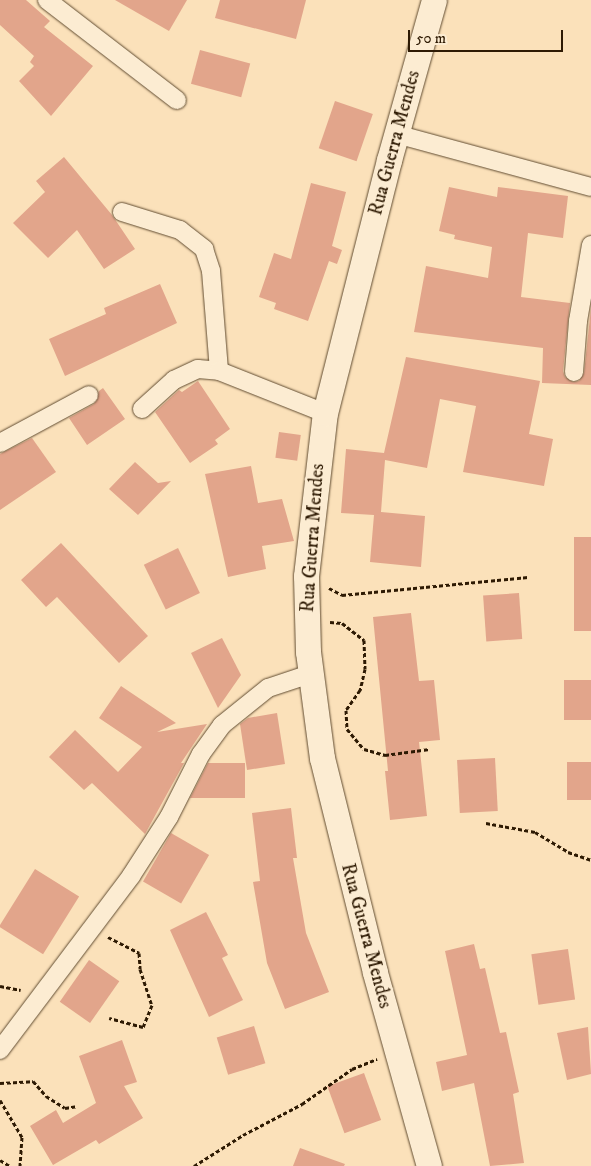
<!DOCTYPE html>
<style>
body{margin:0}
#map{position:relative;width:591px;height:1166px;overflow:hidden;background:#fbe1ba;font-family:"IM FELL DW Pica",serif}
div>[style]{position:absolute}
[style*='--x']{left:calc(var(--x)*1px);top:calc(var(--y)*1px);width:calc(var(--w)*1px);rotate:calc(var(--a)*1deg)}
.building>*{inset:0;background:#e2a58b;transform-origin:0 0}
.path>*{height:3px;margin-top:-1.5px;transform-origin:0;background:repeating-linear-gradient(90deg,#2e1a03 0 4px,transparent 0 6.5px)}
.roads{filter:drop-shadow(0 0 1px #614c31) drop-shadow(0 0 1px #614c31)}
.street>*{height:18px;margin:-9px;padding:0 9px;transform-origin:9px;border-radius:9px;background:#fcecd2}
.secondary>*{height:25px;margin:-12.5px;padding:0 12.5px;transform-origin:12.5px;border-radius:12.5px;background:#fcecd2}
span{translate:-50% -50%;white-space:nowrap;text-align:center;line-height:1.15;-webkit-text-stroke:5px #fcecd2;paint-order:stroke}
.street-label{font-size:19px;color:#2e1a03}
.scale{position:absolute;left:408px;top:30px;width:155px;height:22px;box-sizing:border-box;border:2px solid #2e1a03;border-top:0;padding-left:6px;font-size:15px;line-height:18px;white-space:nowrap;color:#2e1a03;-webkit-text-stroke:4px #fcecd2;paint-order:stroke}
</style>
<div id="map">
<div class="building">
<i style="clip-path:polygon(0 0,26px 0,50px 21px,44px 27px,93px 66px,51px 116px,19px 81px,34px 66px,30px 62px,34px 56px,0 25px)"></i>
<i style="clip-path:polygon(115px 0,187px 0,169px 31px)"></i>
<i style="clip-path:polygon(220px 0,306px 0,296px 39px,215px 18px)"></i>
<i style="left:200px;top:50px;width:52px;height:35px;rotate:15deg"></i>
<i style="left:335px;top:101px;width:40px;height:50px;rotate:19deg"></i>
<i style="clip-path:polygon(64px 157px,112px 215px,135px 249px,104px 269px,77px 230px,48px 258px,13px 223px,45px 192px,36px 181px)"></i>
<i style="clip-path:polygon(311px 183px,346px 192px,332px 246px,342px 250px,337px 264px,329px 261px,308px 321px,274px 309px,276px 303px,259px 297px,274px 253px,291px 259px)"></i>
<i style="clip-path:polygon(449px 187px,497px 197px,498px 187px,568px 196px,563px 238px,528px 233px,521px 297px,570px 303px,563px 371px,565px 377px,573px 382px,579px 381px,584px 373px,591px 308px,591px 385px,542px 383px,543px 348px,414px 332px,426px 266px,488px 278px,492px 247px,454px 239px,455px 235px,439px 231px)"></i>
<i style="clip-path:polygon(160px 284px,177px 323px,65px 376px,49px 339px,106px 314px,104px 308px)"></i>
<i style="clip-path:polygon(406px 357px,540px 381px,529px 434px,553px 439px,544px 486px,463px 472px,476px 406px,440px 399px,427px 468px,385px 460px,381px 512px,425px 516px,421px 567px,370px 562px,374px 515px,341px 513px,346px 449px,384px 453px)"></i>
<i style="clip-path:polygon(198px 381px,230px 429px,215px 440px,218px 444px,190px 463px,155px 412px,179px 390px,182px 392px)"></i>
<i style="clip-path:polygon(103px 388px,125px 419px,87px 445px,69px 418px,94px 404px,99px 391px)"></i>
<i style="left:279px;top:432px;width:22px;height:26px;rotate:8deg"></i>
<i style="clip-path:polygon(32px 438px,56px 472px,0 510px,0 454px)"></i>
<i style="clip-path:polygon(135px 462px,158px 483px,171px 481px,138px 515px,109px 489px)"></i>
<i style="clip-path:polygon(251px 466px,258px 503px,282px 499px,294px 541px,262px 546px,266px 569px,228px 577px,205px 474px)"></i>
<i style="left:574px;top:537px;width:17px;height:94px"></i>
<i style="clip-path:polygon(61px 543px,148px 636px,119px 663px,57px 597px,46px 607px,21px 580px)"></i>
<i style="left:178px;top:548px;width:50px;height:38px;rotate:64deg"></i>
<i style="left:519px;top:593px;width:46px;height:36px;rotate:86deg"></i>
<i style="clip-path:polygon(411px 613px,419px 681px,434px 680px,440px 740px,419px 742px,427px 816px,390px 820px,385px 771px,388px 771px,373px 617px)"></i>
<i style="clip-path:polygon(222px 638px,241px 675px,218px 708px,191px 653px)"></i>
<i style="left:564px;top:680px;width:27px;height:40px"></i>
<i style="clip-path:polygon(121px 686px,176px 723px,157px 732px,207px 724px,181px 763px,184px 763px,145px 834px,92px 783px,84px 790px,49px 757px,75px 730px,118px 772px,142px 747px,99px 718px)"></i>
<i style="clip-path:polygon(277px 713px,285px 764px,247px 770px,240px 724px,248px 718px)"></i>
<i style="left:495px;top:758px;width:53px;height:38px;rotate:87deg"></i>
<i style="left:591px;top:762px;width:38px;height:24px;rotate:90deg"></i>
<i style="clip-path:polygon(208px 763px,245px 763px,245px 798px,190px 798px)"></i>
<i style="clip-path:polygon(291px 808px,297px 858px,293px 858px,306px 933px,329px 992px,285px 1009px,267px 963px,253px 882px,260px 881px,252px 813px)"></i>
<i style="left:171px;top:833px;width:44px;height:56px;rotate:30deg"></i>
<i style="left:35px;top:869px;width:52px;height:68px;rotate:32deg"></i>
<i style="clip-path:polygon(206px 912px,228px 955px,222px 958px,243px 1000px,209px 1017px,170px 930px)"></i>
<i style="clip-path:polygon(474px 944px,480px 969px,485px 968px,500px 1033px,506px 1032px,519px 1092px,513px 1094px,524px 1163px,490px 1166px,474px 1083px,442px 1091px,436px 1062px,467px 1055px,445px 951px)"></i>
<i style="left:568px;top:949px;width:51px;height:37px;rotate:82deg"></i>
<i style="left:89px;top:960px;width:37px;height:51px;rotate:35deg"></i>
<i style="left:254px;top:1026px;width:39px;height:39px;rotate:73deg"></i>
<i style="clip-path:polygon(588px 1027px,591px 1074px,567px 1080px,557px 1033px)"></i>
<i style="clip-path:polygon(122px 1040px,137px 1082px,124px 1086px,143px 1118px,99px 1144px,96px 1140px,53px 1165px,30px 1126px,56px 1110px,63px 1123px,96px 1103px,79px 1056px)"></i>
<i style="left:364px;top:1073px;width:50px;height:39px;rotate:70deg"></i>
<i style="clip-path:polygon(300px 1148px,345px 1164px,344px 1166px,293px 1166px)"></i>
</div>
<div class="path">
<i style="--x:329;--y:588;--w:15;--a:28"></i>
<i style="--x:342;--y:595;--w:187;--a:-5.5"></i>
<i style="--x:330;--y:622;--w:12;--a:5"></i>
<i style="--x:342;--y:623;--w:28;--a:38"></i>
<i style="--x:364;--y:640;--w:29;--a:88"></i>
<i style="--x:365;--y:669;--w:22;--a:103"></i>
<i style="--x:360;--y:690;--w:24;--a:125"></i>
<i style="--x:346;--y:710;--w:19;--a:87"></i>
<i style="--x:347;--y:729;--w:26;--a:50"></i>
<i style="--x:364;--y:749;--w:22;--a:16"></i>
<i style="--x:385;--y:755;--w:45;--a:-7.6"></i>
<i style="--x:486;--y:823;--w:50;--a:10.4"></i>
<i style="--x:535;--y:832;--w:39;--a:31"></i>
<i style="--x:568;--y:852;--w:24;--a:19"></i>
<i style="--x:108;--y:937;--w:35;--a:27"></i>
<i style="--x:139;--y:953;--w:16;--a:86"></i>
<i style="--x:140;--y:969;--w:38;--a:72"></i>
<i style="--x:152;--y:1005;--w:24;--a:112"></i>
<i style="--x:143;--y:1027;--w:35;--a:-165"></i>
<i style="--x:0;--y:986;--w:21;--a:11"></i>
<i style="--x:0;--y:1083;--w:33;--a:-3"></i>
<i style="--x:33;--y:1081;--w:20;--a:49"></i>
<i style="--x:46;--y:1096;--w:22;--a:32"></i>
<i style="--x:65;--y:1108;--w:13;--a:-9"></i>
<i style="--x:0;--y:1100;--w:43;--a:59.3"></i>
<i style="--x:22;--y:1137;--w:29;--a:94"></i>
<i style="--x:0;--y:1160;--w:12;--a:31"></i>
<i style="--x:194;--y:1166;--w:58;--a:-32.3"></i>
<i style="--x:243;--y:1135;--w:67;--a:-27.7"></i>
<i style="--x:302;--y:1104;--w:61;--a:-35"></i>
<i style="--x:352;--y:1069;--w:27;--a:-22"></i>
</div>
<div class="roads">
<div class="street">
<i style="--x:47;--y:0;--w:164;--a:37.6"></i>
<i style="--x:396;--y:134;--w:202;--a:15.2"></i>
<i style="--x:122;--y:212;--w:61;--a:17.2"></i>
<i style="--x:180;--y:230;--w:31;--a:38"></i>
<i style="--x:204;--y:249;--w:23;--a:72"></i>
<i style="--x:211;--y:271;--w:100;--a:85.4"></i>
<i style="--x:574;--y:372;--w:51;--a:-85.5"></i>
<i style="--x:578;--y:321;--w:77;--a:-80.3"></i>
<i style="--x:142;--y:409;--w:43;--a:-42.2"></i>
<i style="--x:174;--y:380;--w:26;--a:-25"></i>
<i style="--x:198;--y:369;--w:21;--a:5"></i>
<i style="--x:219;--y:371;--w:114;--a:21.6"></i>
<i style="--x:0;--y:443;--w:101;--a:-28.3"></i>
<i style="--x:0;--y:1050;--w:218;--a:-53"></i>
<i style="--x:131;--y:876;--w:70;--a:-57.2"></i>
<i style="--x:169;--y:817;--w:71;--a:-63.1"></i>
<i style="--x:201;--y:754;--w:36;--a:-54"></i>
<i style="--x:222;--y:725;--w:59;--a:-38.8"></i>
<i style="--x:268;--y:688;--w:44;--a:-18.4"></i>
</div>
<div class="secondary">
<i style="--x:429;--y:1166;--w:201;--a:-105.6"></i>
<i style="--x:375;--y:972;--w:220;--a:-103.9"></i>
<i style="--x:322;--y:758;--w:107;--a:-97.5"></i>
<i style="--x:308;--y:652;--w:76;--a:-91.5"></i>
<i style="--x:306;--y:576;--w:164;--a:-83.4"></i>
<i style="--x:325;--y:413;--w:261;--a:-75.8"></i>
<i style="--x:389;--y:160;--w:166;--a:-74.3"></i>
</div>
</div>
<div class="street-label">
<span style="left:395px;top:143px;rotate:-75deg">Rua Guerra Mendes</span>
<span style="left:313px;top:538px;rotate:-86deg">Rua Guerra Mendes</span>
<span style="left:366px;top:936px;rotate:75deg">Rua Guerra Mendes</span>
</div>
<div class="scale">50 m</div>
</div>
